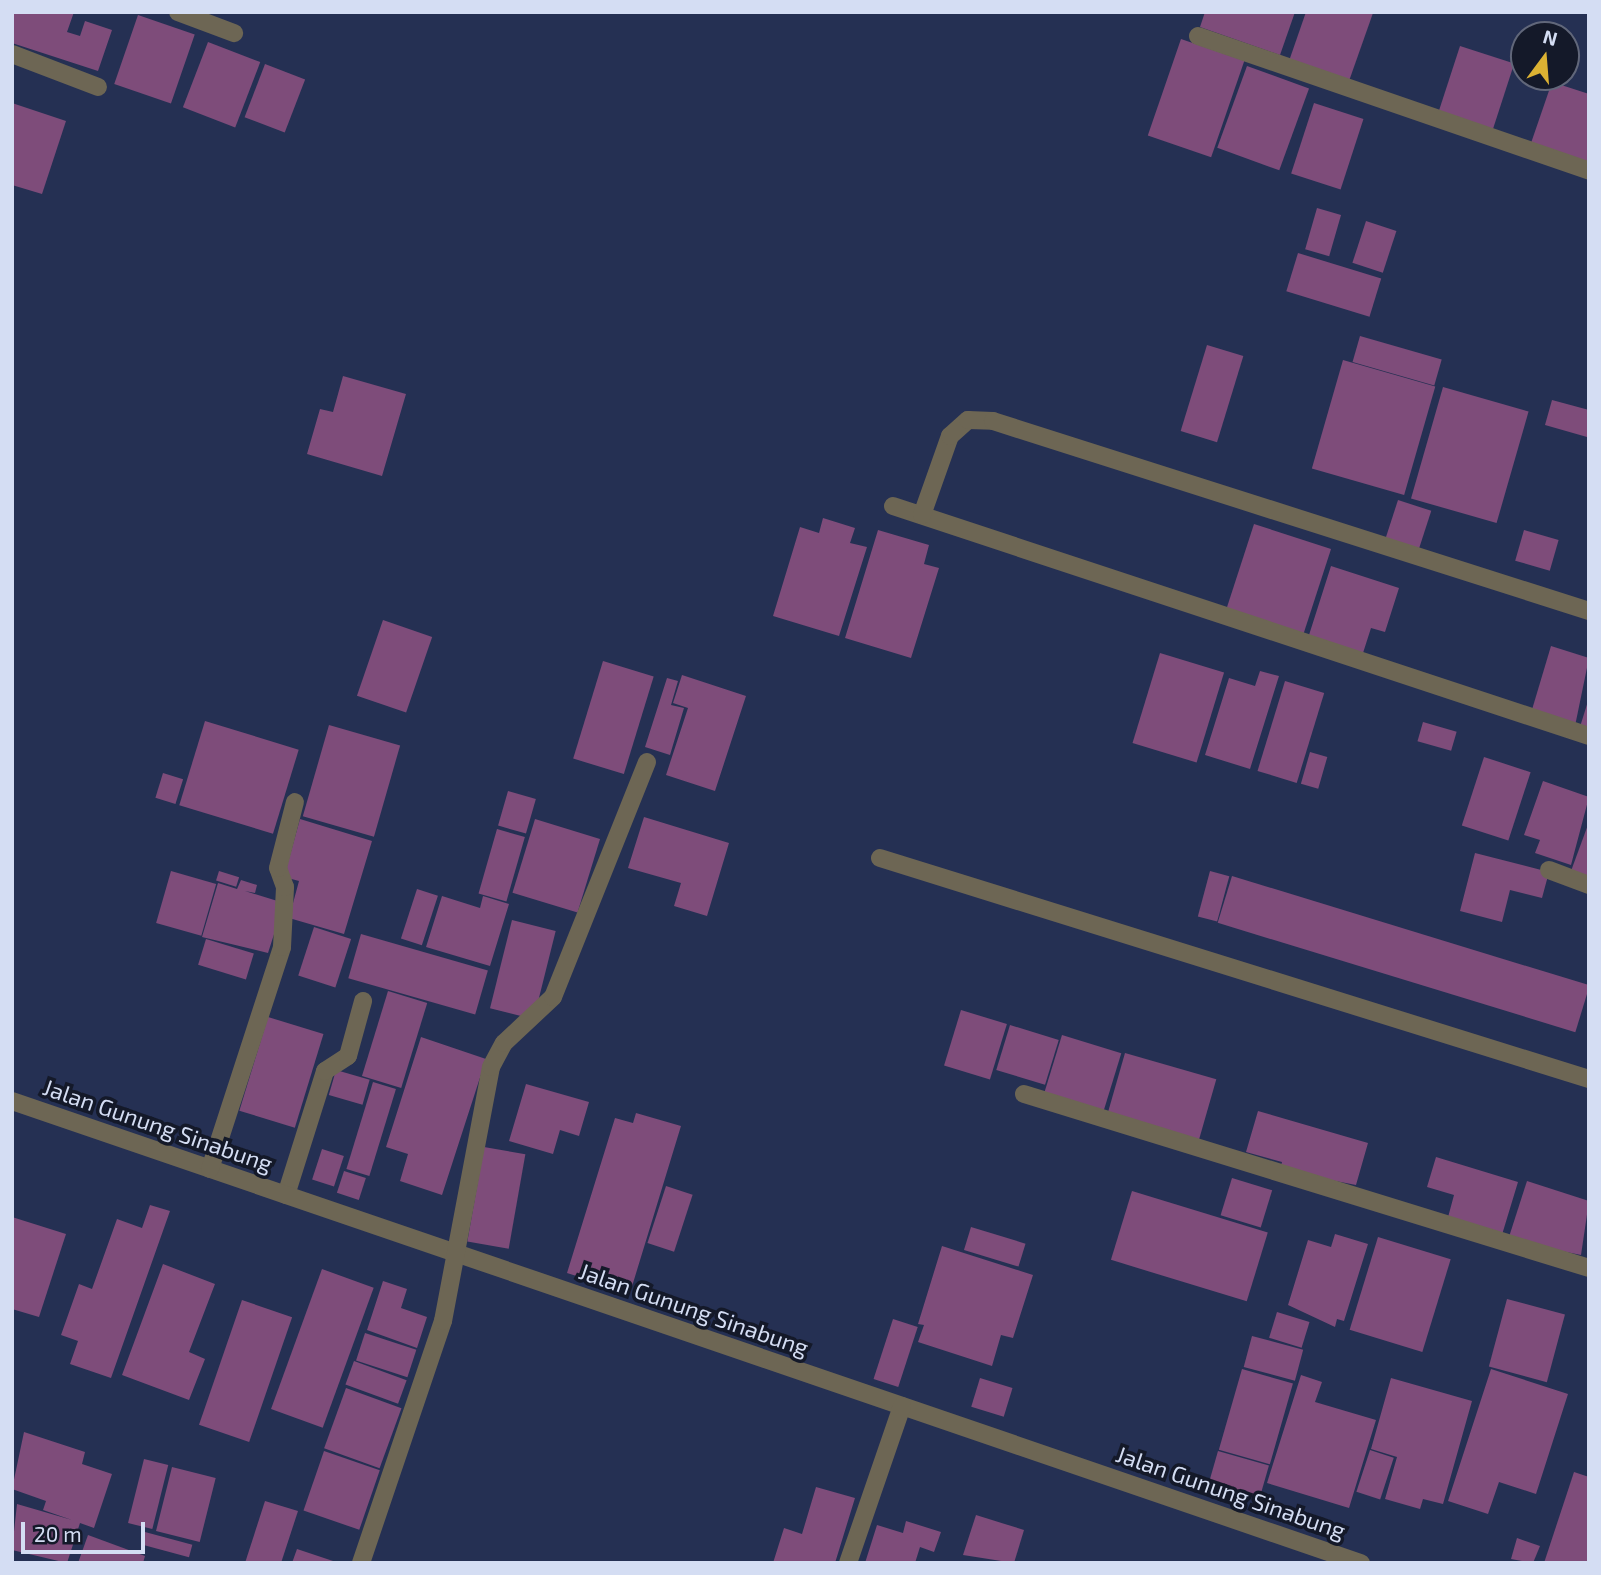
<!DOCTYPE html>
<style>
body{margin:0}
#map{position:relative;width:1601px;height:1575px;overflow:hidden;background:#253053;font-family:"Exo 2",sans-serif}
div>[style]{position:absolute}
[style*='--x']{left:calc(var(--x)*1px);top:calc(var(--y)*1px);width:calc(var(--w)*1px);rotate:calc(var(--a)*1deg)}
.building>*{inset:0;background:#7e4c7a;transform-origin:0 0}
.lane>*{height:18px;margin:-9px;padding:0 9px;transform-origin:9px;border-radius:9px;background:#6d6654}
.street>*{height:18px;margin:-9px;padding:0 9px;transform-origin:9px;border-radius:9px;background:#6d6654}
span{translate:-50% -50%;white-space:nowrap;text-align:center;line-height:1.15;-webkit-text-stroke:7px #141929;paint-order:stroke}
.street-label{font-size:23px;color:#d4ddf3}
.frame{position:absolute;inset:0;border:14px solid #d4ddf3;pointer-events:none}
.north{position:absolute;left:1510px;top:21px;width:70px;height:70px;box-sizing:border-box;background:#141929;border:2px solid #61677a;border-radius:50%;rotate:16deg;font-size:19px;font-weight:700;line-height:28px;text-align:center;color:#d4ddf3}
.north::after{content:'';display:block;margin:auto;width:24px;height:32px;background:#dcb233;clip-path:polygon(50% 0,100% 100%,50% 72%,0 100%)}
.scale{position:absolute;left:21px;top:1522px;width:124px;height:32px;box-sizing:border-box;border:4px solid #d4ddf3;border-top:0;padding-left:9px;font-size:21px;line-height:24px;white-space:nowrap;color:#d4ddf3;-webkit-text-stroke:5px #141929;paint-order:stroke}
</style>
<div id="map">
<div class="building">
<i style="clip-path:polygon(12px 12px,74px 12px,67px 32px,80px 36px,85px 21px,112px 30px,98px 71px,12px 43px)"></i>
<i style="clip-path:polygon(1205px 12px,1295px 12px,1280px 55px,1200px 27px)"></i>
<i style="clip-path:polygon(1306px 12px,1373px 13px,1349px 81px,1289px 61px)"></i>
<i style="left:138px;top:15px;width:60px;height:73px;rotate:19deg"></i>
<i style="left:1181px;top:39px;width:67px;height:102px;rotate:19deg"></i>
<i style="left:208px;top:42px;width:56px;height:70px;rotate:21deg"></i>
<i style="left:1460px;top:46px;width:57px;height:70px;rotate:18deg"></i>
<i style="left:265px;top:64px;width:43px;height:57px;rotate:21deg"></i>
<i style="left:1247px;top:66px;width:66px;height:87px;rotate:20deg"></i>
<i style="clip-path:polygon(1552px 82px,1589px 94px,1589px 163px,1531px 143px)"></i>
<i style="clip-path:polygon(12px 103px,66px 121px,42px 194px,12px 185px)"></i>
<i style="left:1314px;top:103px;width:52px;height:74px;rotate:18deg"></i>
<i style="left:1317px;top:208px;width:25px;height:43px;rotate:16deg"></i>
<i style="left:1366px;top:221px;width:32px;height:44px;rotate:18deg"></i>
<i style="left:1298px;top:253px;width:87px;height:40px;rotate:17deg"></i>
<i style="left:1360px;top:336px;width:85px;height:27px;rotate:16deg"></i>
<i style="left:1207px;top:345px;width:38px;height:90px;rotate:17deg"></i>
<i style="left:1343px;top:360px;width:96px;height:113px;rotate:16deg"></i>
<i style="clip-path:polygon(343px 376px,406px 394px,382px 476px,307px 454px,320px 409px,333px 412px)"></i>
<i style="left:1443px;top:387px;width:89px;height:116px;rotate:16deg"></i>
<i style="clip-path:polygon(1552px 400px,1589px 410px,1587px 437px,1545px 425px)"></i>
<i style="left:1398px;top:500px;width:35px;height:43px;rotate:18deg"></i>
<i style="clip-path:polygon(823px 518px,855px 528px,850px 543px,867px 547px,839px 636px,773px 616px,800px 527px,819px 533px)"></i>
<i style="left:1254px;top:524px;width:81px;height:89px;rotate:18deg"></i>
<i style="clip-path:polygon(878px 530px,929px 545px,924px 564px,939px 568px,911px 658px,845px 638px)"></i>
<i style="left:1524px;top:530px;width:36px;height:32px;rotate:16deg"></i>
<i style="clip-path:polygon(1331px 566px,1399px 588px,1385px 632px,1371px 628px,1363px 653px,1309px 635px)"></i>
<i style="left:383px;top:620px;width:52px;height:80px;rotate:19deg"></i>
<i style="clip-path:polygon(1551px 646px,1589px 658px,1575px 726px,1531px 713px)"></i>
<i style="left:1160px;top:653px;width:67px;height:94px;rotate:17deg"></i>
<i style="left:603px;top:661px;width:53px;height:102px;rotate:17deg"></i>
<i style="clip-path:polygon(1260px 671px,1279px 676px,1250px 769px,1205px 755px,1229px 678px,1255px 686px)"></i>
<i style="clip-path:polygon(682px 675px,746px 696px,715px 791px,666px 775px,688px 708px,673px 703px)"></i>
<i style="clip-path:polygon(667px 678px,678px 681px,671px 705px,684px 708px,670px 755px,645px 747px)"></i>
<i style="left:1285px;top:681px;width:41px;height:94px;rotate:17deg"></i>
<i style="clip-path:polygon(1589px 698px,1589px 733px,1579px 730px)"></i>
<i style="left:205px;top:721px;width:98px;height:88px;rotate:17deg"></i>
<i style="left:1423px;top:722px;width:35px;height:20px;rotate:16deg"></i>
<i style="left:329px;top:725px;width:74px;height:95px;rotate:16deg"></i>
<i style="left:1310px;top:752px;width:18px;height:33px;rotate:16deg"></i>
<i style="left:1484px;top:757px;width:49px;height:72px;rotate:18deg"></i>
<i style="left:163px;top:773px;width:21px;height:26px;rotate:17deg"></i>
<i style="clip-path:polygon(1543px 781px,1589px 797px,1571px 865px,1535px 853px,1540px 840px,1524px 835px)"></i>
<i style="left:508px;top:791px;width:29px;height:36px;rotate:16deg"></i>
<i style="clip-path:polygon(644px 817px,729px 843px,707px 916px,674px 906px,681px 883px,628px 868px)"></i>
<i style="clip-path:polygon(300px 819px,372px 841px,344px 934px,289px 918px,299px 881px,284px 877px)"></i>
<i style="left:535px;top:819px;width:68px;height:77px;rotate:17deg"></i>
<i style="clip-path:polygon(1589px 822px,1589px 877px,1571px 871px)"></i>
<i style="left:497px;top:829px;width:29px;height:67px;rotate:16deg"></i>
<i style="clip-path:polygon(1475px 853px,1549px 872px,1542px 898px,1510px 890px,1502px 922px,1460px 911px)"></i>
<i style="left:171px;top:871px;width:47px;height:54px;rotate:16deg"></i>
<i style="left:219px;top:871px;width:21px;height:10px;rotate:17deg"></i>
<i style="left:1210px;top:871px;width:20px;height:47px;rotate:15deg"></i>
<i style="left:1232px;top:876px;width:374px;height:49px;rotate:17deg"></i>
<i style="clip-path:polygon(241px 880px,257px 885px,255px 893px,245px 891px,284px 903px,268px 953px,202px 937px,218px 883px,237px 889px)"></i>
<i style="left:417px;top:889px;width:22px;height:52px;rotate:18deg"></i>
<i style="clip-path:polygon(442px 896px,480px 908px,483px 896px,509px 904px,490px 966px,426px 947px)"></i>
<i style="left:512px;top:920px;width:45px;height:91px;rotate:14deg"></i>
<i style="left:314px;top:927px;width:39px;height:51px;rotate:18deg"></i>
<i style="left:361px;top:934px;width:132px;height:46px;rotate:16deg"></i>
<i style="left:206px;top:939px;width:50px;height:27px;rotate:17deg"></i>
<i style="left:388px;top:991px;width:41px;height:89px;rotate:17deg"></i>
<i style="left:961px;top:1010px;width:48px;height:58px;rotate:17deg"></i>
<i style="left:268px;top:1017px;width:58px;height:98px;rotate:17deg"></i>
<i style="left:1010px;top:1025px;width:51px;height:47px;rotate:17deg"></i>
<i style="left:1062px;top:1035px;width:62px;height:61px;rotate:17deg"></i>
<i style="clip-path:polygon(421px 1037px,486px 1059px,442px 1195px,400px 1181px,408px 1154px,386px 1147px)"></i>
<i style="left:1125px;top:1053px;width:95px;height:64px;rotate:16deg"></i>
<i style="left:336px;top:1070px;width:35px;height:26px;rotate:16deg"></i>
<i style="left:373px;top:1082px;width:24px;height:91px;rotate:17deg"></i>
<i style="clip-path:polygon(526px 1084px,589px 1102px,579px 1136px,560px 1130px,553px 1154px,509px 1141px)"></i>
<i style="clip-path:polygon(1258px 1111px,1368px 1143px,1356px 1185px,1280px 1170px,1282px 1162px,1246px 1152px)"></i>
<i style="clip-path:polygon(636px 1113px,681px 1126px,630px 1293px,567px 1273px,615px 1118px,633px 1123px)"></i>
<i style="left:484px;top:1147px;width:42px;height:96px;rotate:10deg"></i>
<i style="left:322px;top:1149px;width:23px;height:32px;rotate:18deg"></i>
<i style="clip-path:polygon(1436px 1157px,1518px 1182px,1501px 1238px,1447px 1221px,1454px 1195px,1427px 1187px)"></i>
<i style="left:344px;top:1171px;width:23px;height:23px;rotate:18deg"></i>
<i style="left:1232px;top:1178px;width:42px;height:39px;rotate:17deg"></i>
<i style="clip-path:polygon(1527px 1181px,1589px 1201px,1581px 1255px,1508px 1240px)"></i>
<i style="left:666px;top:1186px;width:28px;height:60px;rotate:18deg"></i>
<i style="left:1132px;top:1191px;width:142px;height:72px;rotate:17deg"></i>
<i style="clip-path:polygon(150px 1205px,170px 1211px,111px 1378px,70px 1364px,78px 1341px,61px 1335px,79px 1284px,92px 1289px,117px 1219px,142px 1228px)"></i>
<i style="clip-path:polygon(12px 1217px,66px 1234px,39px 1317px,12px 1309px)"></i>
<i style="left:971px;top:1227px;width:57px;height:24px;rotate:17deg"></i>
<i style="clip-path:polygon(1335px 1234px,1368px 1244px,1344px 1321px,1337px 1319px,1335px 1327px,1288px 1305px,1308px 1240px,1331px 1247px)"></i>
<i style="left:1378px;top:1237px;width:76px;height:97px;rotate:17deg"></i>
<i style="clip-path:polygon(942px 1246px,1033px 1275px,1013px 1338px,1001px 1335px,992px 1366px,918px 1342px,924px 1325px,918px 1324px)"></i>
<i style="clip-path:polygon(163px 1264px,215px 1284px,189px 1352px,205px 1359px,189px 1400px,122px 1375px)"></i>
<i style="left:322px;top:1269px;width:55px;height:149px;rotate:20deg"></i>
<i style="clip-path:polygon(383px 1281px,407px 1289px,401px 1308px,427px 1317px,417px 1348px,367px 1330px)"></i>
<i style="left:1507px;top:1299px;width:60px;height:70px;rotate:15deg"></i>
<i style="left:242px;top:1300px;width:53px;height:132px;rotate:19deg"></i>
<i style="left:1277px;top:1312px;width:34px;height:27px;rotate:17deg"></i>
<i style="left:893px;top:1319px;width:26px;height:63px;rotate:18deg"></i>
<i style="left:365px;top:1333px;width:54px;height:29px;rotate:18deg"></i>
<i style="left:1252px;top:1336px;width:53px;height:32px;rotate:15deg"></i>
<i style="left:354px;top:1361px;width:56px;height:25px;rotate:20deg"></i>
<i style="left:1242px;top:1369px;width:53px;height:84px;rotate:16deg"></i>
<i style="clip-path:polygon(1491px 1369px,1568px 1394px,1536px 1494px,1499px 1482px,1488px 1514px,1448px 1501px)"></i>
<i style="clip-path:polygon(1301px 1375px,1322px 1382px,1315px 1402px,1376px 1420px,1349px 1508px,1267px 1483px)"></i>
<i style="left:980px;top:1378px;width:34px;height:30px;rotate:17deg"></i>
<i style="clip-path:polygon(1391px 1378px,1472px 1401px,1443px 1504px,1423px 1499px,1420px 1509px,1385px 1499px,1397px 1457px,1371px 1449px)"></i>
<i style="left:346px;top:1388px;width:59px;height:64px;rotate:20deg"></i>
<i style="clip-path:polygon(24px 1432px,85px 1452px,82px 1464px,112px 1474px,94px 1528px,80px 1523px,67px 1563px,12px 1550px,17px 1504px,72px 1520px,43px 1510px,46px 1501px,12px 1489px)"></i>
<i style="left:1370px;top:1450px;width:25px;height:44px;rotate:18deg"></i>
<i style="left:324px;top:1451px;width:59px;height:63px;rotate:19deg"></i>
<i style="left:1218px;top:1451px;width:53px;height:33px;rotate:16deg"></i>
<i style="left:144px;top:1459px;width:25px;height:66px;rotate:14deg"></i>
<i style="left:172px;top:1467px;width:45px;height:66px;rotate:14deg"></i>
<i style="clip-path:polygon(1574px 1472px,1589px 1477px,1589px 1563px,1544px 1563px)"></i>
<i style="clip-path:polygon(816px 1487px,855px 1498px,835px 1563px,773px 1563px,784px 1528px,802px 1534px)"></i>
<i style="clip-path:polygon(265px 1501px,298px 1511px,281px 1563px,245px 1563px)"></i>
<i style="clip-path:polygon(976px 1515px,1024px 1530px,1014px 1563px,963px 1555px)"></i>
<i style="clip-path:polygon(906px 1521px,941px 1532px,934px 1552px,920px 1547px,915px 1563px,865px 1563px,877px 1525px,903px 1533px)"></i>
<i style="left:145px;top:1532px;width:49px;height:13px;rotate:15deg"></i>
<i style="clip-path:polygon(88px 1535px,145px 1556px,143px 1563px,78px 1563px)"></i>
<i style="clip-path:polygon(1517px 1538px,1540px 1546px,1533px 1563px,1511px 1559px)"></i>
<i style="clip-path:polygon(297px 1549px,333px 1561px,332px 1563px,292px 1563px)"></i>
</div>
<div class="lane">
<i style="--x:286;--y:1195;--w:130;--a:-72.5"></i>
<i style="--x:325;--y:1071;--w:27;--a:-33"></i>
<i style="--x:348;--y:1056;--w:57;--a:-74.7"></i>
</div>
<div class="street">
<i style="--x:178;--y:12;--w:60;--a:20.6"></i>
<i style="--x:1198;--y:36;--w:414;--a:19"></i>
<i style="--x:12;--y:54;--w:92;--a:21"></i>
<i style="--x:893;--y:506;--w:733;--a:18.29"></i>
<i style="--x:922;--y:515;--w:84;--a:-70.5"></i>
<i style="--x:950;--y:436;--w:24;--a:-42"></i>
<i style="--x:968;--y:420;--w:25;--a:2"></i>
<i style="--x:993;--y:421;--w:626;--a:17.68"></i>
<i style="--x:880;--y:858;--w:743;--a:17.31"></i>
<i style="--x:1549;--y:870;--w:43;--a:20.6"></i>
<i style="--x:1024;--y:1094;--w:591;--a:17.12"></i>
<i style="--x:12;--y:1101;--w:1426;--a:18.91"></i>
<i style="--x:210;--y:1169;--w:233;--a:-72"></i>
<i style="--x:282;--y:947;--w:60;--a:-87.1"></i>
<i style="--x:285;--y:887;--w:20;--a:-110"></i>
<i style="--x:278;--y:868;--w:68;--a:-75.6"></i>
<i style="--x:361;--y:1563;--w:256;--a:-71.3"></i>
<i style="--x:443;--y:1321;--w:258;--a:-79.3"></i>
<i style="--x:491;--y:1067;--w:27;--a:-62"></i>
<i style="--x:504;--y:1043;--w:67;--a:-43.2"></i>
<i style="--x:553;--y:997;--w:253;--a:-68.2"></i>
<i style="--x:848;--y:1563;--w:166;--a:-71"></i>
</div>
<div class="street-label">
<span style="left:158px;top:1125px;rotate:19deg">Jalan Gunung Sinabung</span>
<span style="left:694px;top:1309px;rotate:19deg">Jalan Gunung Sinabung</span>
<span style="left:1231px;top:1492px;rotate:19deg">Jalan Gunung Sinabung</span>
</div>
<div class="frame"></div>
<div class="north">N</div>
<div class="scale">20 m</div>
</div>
